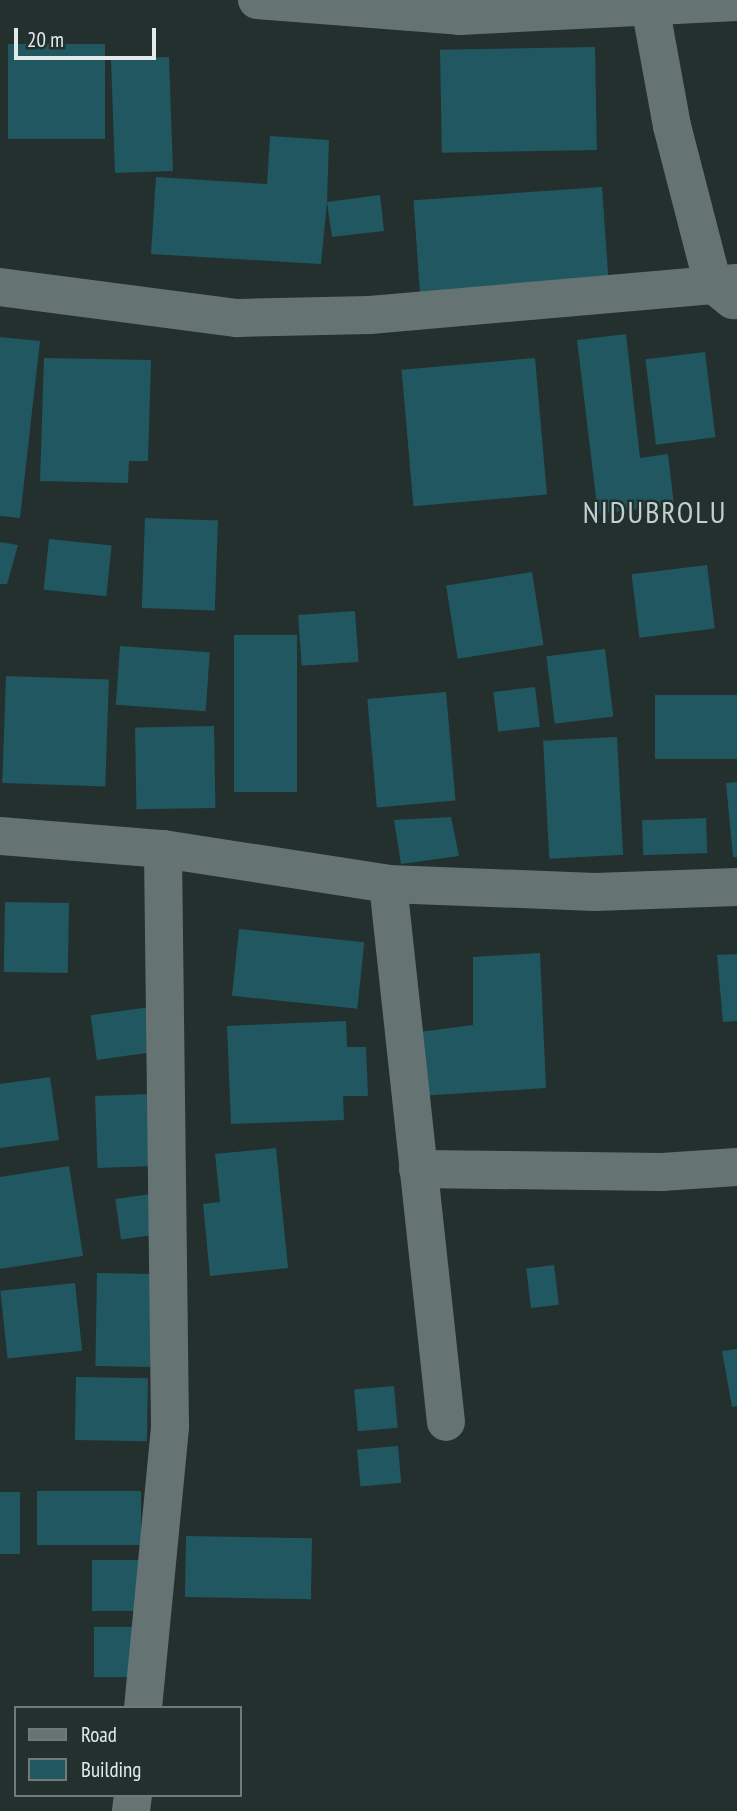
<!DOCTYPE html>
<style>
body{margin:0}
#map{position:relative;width:737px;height:1811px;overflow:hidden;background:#23302e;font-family:"PT Sans Narrow",sans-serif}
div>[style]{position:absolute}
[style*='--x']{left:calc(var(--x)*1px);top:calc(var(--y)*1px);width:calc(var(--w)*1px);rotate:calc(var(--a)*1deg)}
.building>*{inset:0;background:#215760;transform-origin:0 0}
.minor>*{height:38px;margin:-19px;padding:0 19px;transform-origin:19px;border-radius:19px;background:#657472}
span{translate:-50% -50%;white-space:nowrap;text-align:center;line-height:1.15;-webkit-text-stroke:5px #23302e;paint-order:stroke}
.quarter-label{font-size:30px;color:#c1d1cf;letter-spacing:2px}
.legend{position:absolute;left:14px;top:1706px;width:228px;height:91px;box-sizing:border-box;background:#23302e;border:2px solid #707b79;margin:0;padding:9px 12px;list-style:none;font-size:21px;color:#e3ebea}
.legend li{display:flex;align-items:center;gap:14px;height:35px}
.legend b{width:35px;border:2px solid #707b79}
.scale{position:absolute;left:14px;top:28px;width:142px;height:32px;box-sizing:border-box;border:4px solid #e3ebea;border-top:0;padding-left:9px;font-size:21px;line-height:24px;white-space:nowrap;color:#e3ebea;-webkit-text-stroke:5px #23302e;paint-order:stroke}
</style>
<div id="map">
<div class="building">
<i style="left:8px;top:44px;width:97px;height:95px"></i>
<i style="left:595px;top:47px;width:103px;height:155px;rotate:89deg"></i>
<i style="left:169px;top:57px;width:114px;height:58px;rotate:88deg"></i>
<i style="clip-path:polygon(270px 136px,329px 140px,327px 202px,380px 195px,384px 231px,332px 237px,327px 202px,321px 264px,151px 254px,156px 177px,267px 184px)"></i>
<i style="left:602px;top:187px;width:100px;height:189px;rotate:86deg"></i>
<i style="clip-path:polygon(626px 334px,640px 458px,668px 454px,674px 505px,598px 514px,577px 340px)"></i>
<i style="clip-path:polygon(0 337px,40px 341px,20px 518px,0 516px)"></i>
<i style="left:705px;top:352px;width:86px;height:60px;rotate:83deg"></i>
<i style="clip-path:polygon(44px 358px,151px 360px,148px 461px,129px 461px,128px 483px,40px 481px)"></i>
<i style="left:535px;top:358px;width:137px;height:134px;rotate:85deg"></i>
<i style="left:145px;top:518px;width:73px;height:90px;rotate:2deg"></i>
<i style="left:49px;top:539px;width:63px;height:51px;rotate:6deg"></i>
<i style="clip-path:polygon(0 542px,18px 545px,7px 584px,0 584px)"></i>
<i style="left:707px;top:565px;width:64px;height:76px;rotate:83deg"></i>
<i style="left:532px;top:572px;width:74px;height:87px;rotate:81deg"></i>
<i style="left:355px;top:611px;width:51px;height:57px;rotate:86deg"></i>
<i style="left:297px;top:635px;width:157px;height:63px;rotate:90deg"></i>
<i style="left:120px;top:646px;width:90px;height:59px;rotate:4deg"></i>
<i style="left:605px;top:649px;width:68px;height:59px;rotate:83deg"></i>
<i style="left:6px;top:676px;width:103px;height:107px;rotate:2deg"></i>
<i style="left:535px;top:687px;width:40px;height:42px;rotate:83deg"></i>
<i style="left:446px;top:692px;width:109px;height:79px;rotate:85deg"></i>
<i style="left:737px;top:695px;width:64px;height:82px;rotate:90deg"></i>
<i style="left:214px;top:726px;width:82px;height:79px;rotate:89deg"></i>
<i style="left:617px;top:737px;width:118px;height:74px;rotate:87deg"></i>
<i style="clip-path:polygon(737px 782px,737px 857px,733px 857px,726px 783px)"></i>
<i style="clip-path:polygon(451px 817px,459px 856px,401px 864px,394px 820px)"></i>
<i style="left:706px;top:818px;width:35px;height:64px;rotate:88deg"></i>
<i style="left:5px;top:902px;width:64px;height:70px;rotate:1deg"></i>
<i style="left:239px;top:929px;width:126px;height:67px;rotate:6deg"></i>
<i style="clip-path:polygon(540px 953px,546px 1088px,418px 1096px,411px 1033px,473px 1025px,473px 957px)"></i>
<i style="clip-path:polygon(737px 954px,737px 1021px,723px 1022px,717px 955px)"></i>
<i style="left:150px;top:1007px;width:45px;height:60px;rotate:82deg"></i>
<i style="clip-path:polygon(346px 1021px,347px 1047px,366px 1047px,368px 1096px,343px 1096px,344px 1120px,231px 1124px,227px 1026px)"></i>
<i style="clip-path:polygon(50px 1077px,59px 1140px,0 1148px,0 1084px)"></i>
<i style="left:150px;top:1094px;width:72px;height:55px;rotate:88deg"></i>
<i style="clip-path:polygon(276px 1148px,288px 1268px,210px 1276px,203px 1204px,220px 1202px,215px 1154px)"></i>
<i style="clip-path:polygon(69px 1166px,83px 1256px,0 1269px,0 1177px)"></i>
<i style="left:151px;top:1194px;width:41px;height:36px;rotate:82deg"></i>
<i style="left:554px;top:1265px;width:40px;height:28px;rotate:83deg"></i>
<i style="left:97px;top:1273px;width:55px;height:93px;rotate:1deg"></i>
<i style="left:75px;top:1283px;width:68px;height:75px;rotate:84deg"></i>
<i style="clip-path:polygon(737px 1349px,737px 1406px,732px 1407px,722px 1351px)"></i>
<i style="left:76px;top:1377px;width:72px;height:63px;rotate:1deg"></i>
<i style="left:394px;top:1386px;width:42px;height:40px;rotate:85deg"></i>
<i style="left:398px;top:1446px;width:37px;height:41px;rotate:85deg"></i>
<i style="left:37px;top:1491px;width:104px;height:54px"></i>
<i style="left:0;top:1492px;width:20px;height:62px"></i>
<i style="left:186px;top:1536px;width:126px;height:61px;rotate:1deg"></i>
<i style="left:92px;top:1560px;width:48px;height:51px"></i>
<i style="left:94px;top:1627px;width:45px;height:50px"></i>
</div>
<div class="minor">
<i style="--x:257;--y:0;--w:203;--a:4.5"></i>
<i style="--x:459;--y:16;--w:278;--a:-2.9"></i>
<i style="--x:650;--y:6;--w:122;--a:79.6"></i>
<i style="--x:672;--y:126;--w:163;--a:75.5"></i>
<i style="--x:713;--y:284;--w:26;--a:39"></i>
<i style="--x:0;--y:287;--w:239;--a:7.5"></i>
<i style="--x:237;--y:318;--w:133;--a:-1.3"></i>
<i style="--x:370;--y:315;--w:368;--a:-5"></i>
<i style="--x:0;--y:836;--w:164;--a:4.6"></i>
<i style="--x:163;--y:849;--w:228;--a:8.8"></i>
<i style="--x:388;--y:884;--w:207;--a:2.2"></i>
<i style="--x:595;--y:892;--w:142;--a:-2"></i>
<i style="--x:388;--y:884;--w:541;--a:83.85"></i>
<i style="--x:418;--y:1169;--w:244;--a:0.7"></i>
<i style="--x:662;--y:1172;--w:75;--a:-3.8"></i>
<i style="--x:143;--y:1708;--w:283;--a:-84.5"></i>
<i style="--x:170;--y:1426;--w:577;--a:-90.7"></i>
<i style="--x:131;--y:1811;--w:16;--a:-83"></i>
</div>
<div class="quarter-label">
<span style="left:655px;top:512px">NIDUBROLU</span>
</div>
<ul class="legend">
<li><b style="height:9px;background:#657472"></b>Road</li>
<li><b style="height:19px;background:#215760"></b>Building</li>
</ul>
<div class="scale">20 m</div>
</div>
